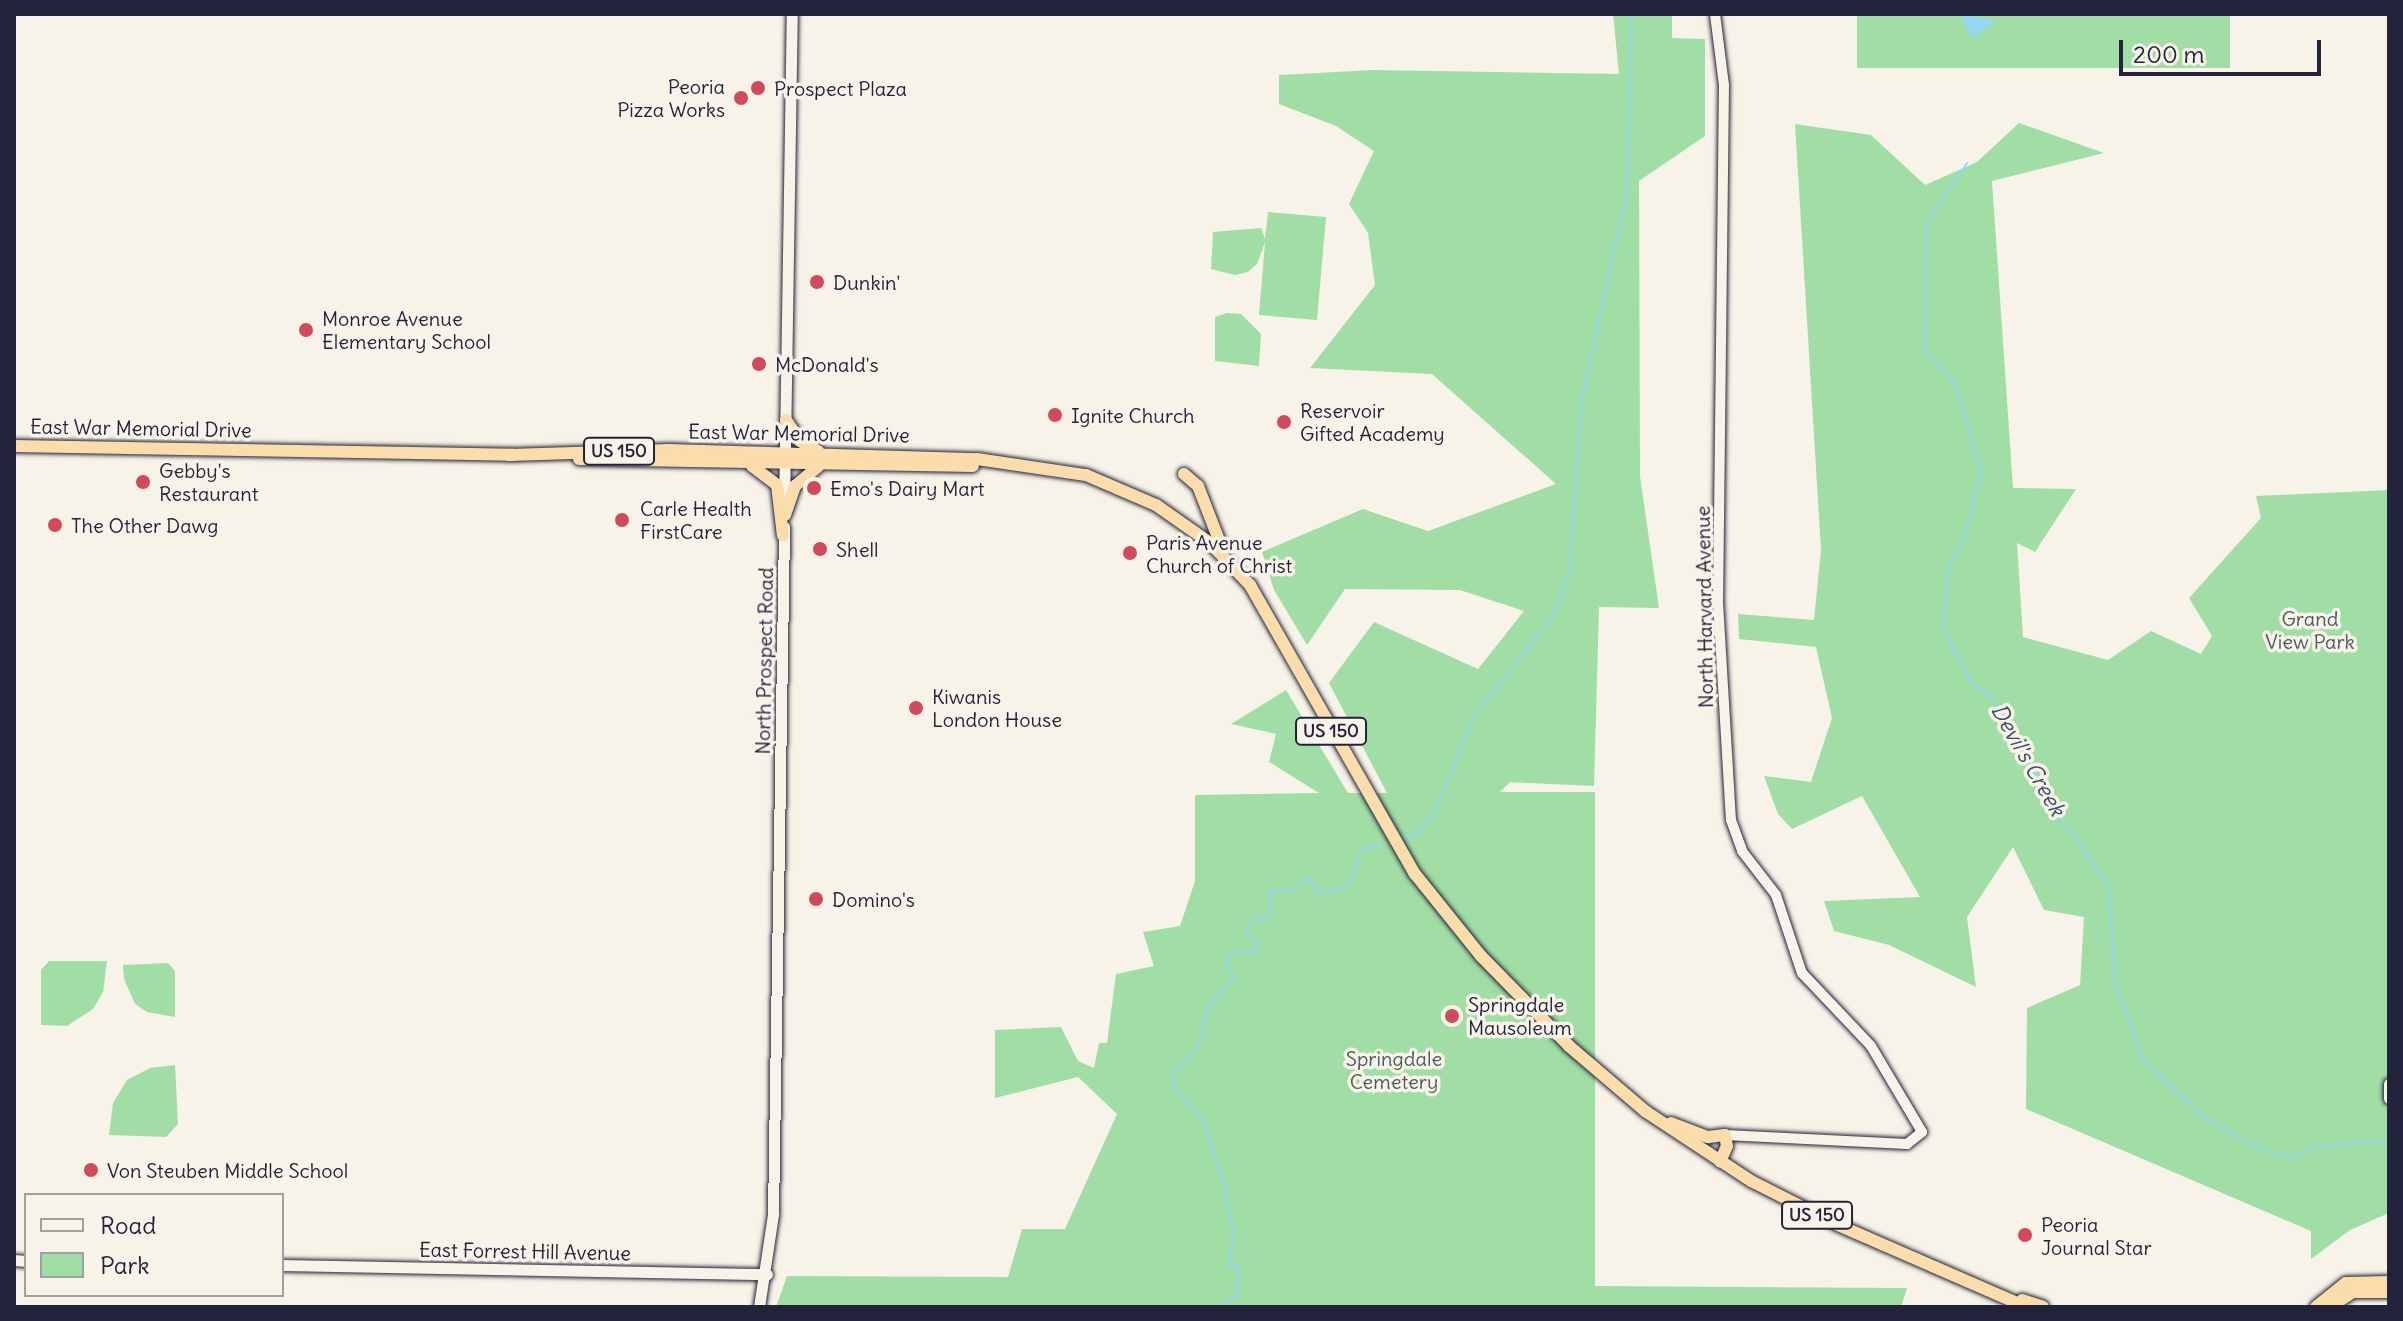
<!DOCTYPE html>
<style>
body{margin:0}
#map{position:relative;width:2403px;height:1321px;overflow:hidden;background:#f7f3e8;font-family:Delius,sans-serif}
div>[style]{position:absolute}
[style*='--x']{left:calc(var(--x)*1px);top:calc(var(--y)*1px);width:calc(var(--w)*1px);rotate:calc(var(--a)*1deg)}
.green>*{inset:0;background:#a1dea5;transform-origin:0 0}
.water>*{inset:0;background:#94d8f6}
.stream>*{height:2px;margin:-1px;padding:0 1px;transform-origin:1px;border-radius:1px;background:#94d8f6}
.roads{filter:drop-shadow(0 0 2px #22223b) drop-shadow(0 0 2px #22223b)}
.tertiary>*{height:10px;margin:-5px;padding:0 5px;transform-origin:5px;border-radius:5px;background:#f7f3e8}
.secondary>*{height:11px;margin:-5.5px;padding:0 5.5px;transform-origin:5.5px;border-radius:5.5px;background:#f7f3e8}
.trunk>*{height:12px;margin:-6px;padding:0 6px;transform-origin:6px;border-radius:6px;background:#faddab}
.dots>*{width:22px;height:22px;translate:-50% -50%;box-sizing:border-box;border:4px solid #f7f3e8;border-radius:50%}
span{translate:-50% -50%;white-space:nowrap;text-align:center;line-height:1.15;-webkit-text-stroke:7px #f7f3e8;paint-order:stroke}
.shield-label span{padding:2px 6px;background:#f7f3e8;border:2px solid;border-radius:6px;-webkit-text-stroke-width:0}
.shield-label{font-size:18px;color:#22223b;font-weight:700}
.poi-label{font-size:20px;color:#22223b}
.right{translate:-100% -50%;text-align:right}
.left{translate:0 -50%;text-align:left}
.street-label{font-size:20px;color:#22223b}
.park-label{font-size:20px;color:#485a5b}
.water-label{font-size:22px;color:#3e506a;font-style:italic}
.frame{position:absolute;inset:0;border:16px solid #22223b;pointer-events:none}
.legend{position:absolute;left:24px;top:1193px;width:260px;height:104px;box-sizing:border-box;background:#f7f3e8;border:2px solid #a29fa3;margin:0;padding:10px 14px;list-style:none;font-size:24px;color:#22223b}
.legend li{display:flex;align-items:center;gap:16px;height:40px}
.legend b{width:40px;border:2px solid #a29fa3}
.scale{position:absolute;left:2119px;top:40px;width:202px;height:36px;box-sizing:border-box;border:4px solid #22223b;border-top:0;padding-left:10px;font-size:24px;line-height:28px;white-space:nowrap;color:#22223b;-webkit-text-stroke:6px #f7f3e8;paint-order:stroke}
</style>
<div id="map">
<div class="green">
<i style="clip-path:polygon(1613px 14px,1672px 14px,1672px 38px,1705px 39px,1705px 136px,1639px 181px,1640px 476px,1659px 608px,1599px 607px,1594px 786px,1510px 782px,1500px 792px,1595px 792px,1595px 1286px,1907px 1288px,1901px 1307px,776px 1307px,787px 1276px,1008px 1277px,1022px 1229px,1065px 1229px,1117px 1114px,1078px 1077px,995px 1098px,995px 1030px,1061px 1027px,1078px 1061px,1094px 1068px,1099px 1043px,1107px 1043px,1116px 974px,1154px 966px,1143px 932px,1180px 926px,1195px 881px,1195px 795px,1319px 793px,1269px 762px,1276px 734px,1231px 724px,1286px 690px,1348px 793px,1387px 793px,1329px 683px,1374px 622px,1478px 669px,1524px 611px,1460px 590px,1345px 589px,1307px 645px,1274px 590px,1262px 552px,1363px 509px,1428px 531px,1556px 484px,1432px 374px,1310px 368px,1375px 285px,1368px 233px,1349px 204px,1374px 151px,1336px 126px,1279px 104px,1279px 75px,1373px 70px,1619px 74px)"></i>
<i style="left:1857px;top:14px;width:373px;height:54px"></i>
<i style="clip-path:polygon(2019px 123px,2104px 153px,1992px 181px,2013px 488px,2076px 489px,2035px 552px,2017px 543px,2023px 637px,2108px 660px,2151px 631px,2201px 654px,2212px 636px,2189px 598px,2261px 518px,2256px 496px,2389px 490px,2389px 1213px,2350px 1230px,2311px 1259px,2311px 1231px,2026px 1109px,2027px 1008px,2080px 985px,2084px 917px,2044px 910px,2013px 847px,1967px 917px,1976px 987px,1889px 945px,1834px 931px,1824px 901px,1920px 897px,1862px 796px,1792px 829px,1778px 814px,1764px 776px,1811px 782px,1832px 718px,1816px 647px,1739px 639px,1738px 614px,1814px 620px,1821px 550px,1795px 124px,1871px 135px,1925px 185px,1977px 162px)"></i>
<i style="clip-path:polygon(1268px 212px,1326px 217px,1317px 320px,1259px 315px,1265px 242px,1257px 264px,1248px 272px,1235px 275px,1211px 269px,1213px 232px,1261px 228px,1265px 239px)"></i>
<i style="clip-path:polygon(1227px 313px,1241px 314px,1261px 334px,1259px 366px,1215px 361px,1215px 317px)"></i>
<i style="clip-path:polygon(49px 961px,107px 961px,103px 992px,93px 1009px,67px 1026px,41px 1025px,41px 970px)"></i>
<i style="clip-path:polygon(168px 963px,175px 971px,175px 1017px,147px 1012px,135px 1004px,124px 979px,123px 965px)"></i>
<i style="clip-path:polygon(175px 1065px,178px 1124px,166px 1137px,109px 1135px,113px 1103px,127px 1080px,150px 1068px)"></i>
</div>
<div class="water">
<i style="clip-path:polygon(1960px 15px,1996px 21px,1972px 38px)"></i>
</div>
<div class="stream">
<i style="--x:1967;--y:163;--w:71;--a:123.5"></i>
<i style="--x:1928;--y:222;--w:25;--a:95"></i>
<i style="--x:1926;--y:247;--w:102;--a:90.6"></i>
<i style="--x:1925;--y:349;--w:48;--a:49.3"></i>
<i style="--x:1956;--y:385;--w:91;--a:74"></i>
<i style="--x:1981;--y:472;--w:69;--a:104.2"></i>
<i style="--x:1964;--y:539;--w:29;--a:121"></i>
<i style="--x:1949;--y:564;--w:63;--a:95.4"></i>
<i style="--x:1943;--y:627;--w:64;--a:63"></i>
<i style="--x:1972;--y:684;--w:22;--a:32"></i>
<i style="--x:1991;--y:696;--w:54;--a:56.3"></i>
<i style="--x:2021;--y:741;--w:66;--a:65.8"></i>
<i style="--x:2048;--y:801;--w:104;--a:54"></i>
<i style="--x:2109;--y:885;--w:98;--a:86.5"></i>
<i style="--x:2115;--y:983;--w:79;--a:70"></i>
<i style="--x:2142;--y:1057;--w:88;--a:44.1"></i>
<i style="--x:2205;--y:1118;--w:68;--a:28.8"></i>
<i style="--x:2265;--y:1151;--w:31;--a:11"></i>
<i style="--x:2295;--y:1157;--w:23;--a:-29"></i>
<i style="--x:2315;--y:1146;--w:74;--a:-3.9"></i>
<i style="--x:1404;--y:838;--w:14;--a:-17"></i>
<i style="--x:1417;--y:834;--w:26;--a:-50"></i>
<i style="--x:1434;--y:814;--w:107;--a:-67.5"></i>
<i style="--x:1475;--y:715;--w:127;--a:-51.7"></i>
<i style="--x:1554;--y:615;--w:49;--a:-70.8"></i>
<i style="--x:1570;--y:569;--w:166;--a:-86.2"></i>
<i style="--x:1581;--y:403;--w:216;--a:-77.7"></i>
<i style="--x:1627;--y:192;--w:178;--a:-88.7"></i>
<i style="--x:1223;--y:1307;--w:18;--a:-41"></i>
<i style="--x:1237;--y:1295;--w:27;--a:-86"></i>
<i style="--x:1239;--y:1268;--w:10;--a:-163"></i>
<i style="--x:1229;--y:1265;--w:31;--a:-81"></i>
<i style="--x:1234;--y:1234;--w:53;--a:-101.9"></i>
<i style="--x:1223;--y:1182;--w:63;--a:-107.6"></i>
<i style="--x:1204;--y:1122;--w:45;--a:-130.5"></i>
<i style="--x:1175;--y:1088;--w:15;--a:-101"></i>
<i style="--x:1172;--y:1073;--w:35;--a:-44"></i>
<i style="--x:1197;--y:1049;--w:44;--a:-74.1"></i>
<i style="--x:1209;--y:1007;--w:38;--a:-50"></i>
<i style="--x:1233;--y:978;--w:18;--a:-112"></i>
<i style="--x:1226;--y:961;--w:16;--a:-43"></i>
<i style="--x:1238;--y:950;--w:17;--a:13"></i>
<i style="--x:1255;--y:954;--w:13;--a:-81"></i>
<i style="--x:1257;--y:941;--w:12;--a:-149"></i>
<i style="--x:1247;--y:935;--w:7;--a:-82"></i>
<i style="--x:1248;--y:928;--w:15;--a:-53"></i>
<i style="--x:1257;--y:916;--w:9;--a:27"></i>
<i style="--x:1265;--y:920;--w:9;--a:-49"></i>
<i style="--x:1271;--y:913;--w:22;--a:-95"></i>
<i style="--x:1269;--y:891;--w:22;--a:-3"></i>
<i style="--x:1291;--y:890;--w:21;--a:-35"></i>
<i style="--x:1308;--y:878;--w:18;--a:49"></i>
<i style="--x:1320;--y:892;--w:17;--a:-7"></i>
<i style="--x:1337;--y:890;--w:16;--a:-27"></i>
<i style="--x:1351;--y:883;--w:34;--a:-73"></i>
<i style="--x:1361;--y:850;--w:22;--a:-16"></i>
</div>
<div class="roads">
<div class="tertiary">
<i style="--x:1715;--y:14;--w:72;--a:82.8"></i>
<i style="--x:1724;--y:85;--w:517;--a:90.66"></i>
<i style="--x:1718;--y:602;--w:218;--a:86.6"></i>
<i style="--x:1731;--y:820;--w:33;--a:70"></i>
<i style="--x:1742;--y:851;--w:56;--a:52.3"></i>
<i style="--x:1776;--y:895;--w:82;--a:71.6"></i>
<i style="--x:1802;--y:973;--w:100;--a:46.6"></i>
<i style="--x:1871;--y:1046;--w:100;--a:59.3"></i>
<i style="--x:1922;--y:1132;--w:19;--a:141"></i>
<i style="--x:1907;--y:1144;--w:182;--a:-177.2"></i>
<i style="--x:2389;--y:1084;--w:15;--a:90"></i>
</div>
<div class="secondary">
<i style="--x:784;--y:509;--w:495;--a:-89.1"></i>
<i style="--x:14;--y:1260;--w:12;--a:5"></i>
<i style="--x:282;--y:1265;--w:485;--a:1.1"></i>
<i style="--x:759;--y:1307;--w:94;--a:-81.4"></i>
<i style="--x:773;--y:1214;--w:687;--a:-89.08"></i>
</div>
<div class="trunk">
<i style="--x:786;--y:420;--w:25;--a:56"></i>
<i style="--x:800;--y:441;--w:21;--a:29"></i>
<i style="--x:14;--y:446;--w:499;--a:1"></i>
<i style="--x:508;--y:455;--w:161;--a:-1.8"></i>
<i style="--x:669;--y:450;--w:308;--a:1.7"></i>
<i style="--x:977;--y:459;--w:110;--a:8.4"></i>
<i style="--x:1086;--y:475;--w:76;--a:23.2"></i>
<i style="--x:1156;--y:505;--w:66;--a:35.1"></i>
<i style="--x:1210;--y:543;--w:58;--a:46.4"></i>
<i style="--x:1250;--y:585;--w:333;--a:60.3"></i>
<i style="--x:1415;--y:874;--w:105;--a:51.2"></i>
<i style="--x:1481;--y:956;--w:126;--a:45.6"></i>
<i style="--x:1569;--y:1046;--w:100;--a:40.5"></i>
<i style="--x:1645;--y:1111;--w:127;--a:33.4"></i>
<i style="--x:1751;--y:1181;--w:97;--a:26.8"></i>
<i style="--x:1838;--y:1225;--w:206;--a:23.5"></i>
<i style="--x:579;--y:459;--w:394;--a:1"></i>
<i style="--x:752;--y:466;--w:31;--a:37"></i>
<i style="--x:777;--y:485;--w:51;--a:83.3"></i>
<i style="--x:1184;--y:474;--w:18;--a:41"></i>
<i style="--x:1198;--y:486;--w:66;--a:68.8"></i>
<i style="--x:785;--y:515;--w:31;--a:-71"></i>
<i style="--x:795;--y:486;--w:30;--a:-40"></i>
<i style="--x:1671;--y:1123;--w:40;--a:21"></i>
<i style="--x:1708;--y:1137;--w:17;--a:-7"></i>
<i style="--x:1725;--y:1135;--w:11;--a:80"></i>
<i style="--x:1727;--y:1146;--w:17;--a:114"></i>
<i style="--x:2022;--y:1300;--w:22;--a:18"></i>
<i style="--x:2316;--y:1307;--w:38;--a:-39"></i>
<i style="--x:2346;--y:1283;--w:43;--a:-1.3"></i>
<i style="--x:2330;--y:1307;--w:27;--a:-33"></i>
<i style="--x:2353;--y:1292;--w:36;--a:0"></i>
</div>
</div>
<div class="dots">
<i style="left:758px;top:88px;background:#d1495b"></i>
<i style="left:741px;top:98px;background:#d1495b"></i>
<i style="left:817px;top:282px;background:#d1495b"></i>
<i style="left:306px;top:330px;background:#d1495b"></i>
<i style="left:759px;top:364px;background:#d1495b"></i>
<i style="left:1055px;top:415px;background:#d1495b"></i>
<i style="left:1284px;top:422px;background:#d1495b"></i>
<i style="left:143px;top:482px;background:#d1495b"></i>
<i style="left:814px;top:488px;background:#d1495b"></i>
<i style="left:622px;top:520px;background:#d1495b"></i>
<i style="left:55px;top:525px;background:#d1495b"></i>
<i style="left:820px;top:549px;background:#d1495b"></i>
<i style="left:1130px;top:553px;background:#d1495b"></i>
<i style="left:916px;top:708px;background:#d1495b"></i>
<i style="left:816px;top:899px;background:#d1495b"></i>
<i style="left:1452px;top:1016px;background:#d1495b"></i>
<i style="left:91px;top:1170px;background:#d1495b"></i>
<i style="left:2025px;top:1235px;background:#d1495b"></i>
</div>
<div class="shield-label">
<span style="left:619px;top:451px">US 150</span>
<span style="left:1331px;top:731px">US 150</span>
<span style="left:1817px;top:1215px">US 150</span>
</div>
<div class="poi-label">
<span class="right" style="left:725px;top:98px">Peoria<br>Pizza Works</span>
<span class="left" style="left:774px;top:88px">Prospect Plaza</span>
<span class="left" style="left:833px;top:282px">Dunkin'</span>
<span class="left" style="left:322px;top:330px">Monroe Avenue<br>Elementary School</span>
<span class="left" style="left:775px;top:364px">McDonald's</span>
<span class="left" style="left:1300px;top:422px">Reservoir<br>Gifted Academy</span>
<span class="left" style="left:1071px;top:415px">Ignite Church</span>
<span class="left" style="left:159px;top:482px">Gebby's<br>Restaurant</span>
<span class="left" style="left:830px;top:488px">Emo's Dairy Mart</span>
<span class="left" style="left:640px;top:520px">Carle Health<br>FirstCare</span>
<span class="left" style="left:71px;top:525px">The Other Dawg</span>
<span class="left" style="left:1146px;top:554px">Paris Avenue<br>Church of Christ</span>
<span class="left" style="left:836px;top:549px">Shell</span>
<span class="left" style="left:932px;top:708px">Kiwanis<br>London House</span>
<span class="left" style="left:832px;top:899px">Domino's</span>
<span class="left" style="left:1468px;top:1016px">Springdale<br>Mausoleum</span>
<span class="left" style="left:107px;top:1170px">Von Steuben Middle School</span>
<span class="left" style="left:2041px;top:1236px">Peoria<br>Journal Star</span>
</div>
<div class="street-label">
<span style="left:141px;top:428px;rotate:1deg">East War Memorial Drive</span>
<span style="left:799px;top:433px;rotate:1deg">East War Memorial Drive</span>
<span style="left:1704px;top:607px;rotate:-91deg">North Harvard Avenue</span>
<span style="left:764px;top:661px;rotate:-89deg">North Prospect Road</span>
<span style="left:525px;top:1251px;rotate:1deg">East Forrest Hill Avenue</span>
</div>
<div class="park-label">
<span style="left:2310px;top:630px">Grand<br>View Park</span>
<span style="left:1394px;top:1070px">Springdale<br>Cemetery</span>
</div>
<div class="water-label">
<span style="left:2028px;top:760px;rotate:60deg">Devil's Creek</span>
</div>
<div class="frame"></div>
<ul class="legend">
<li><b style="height:10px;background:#f7f3e8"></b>Road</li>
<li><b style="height:22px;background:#a1dea5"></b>Park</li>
</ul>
<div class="scale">200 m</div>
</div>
